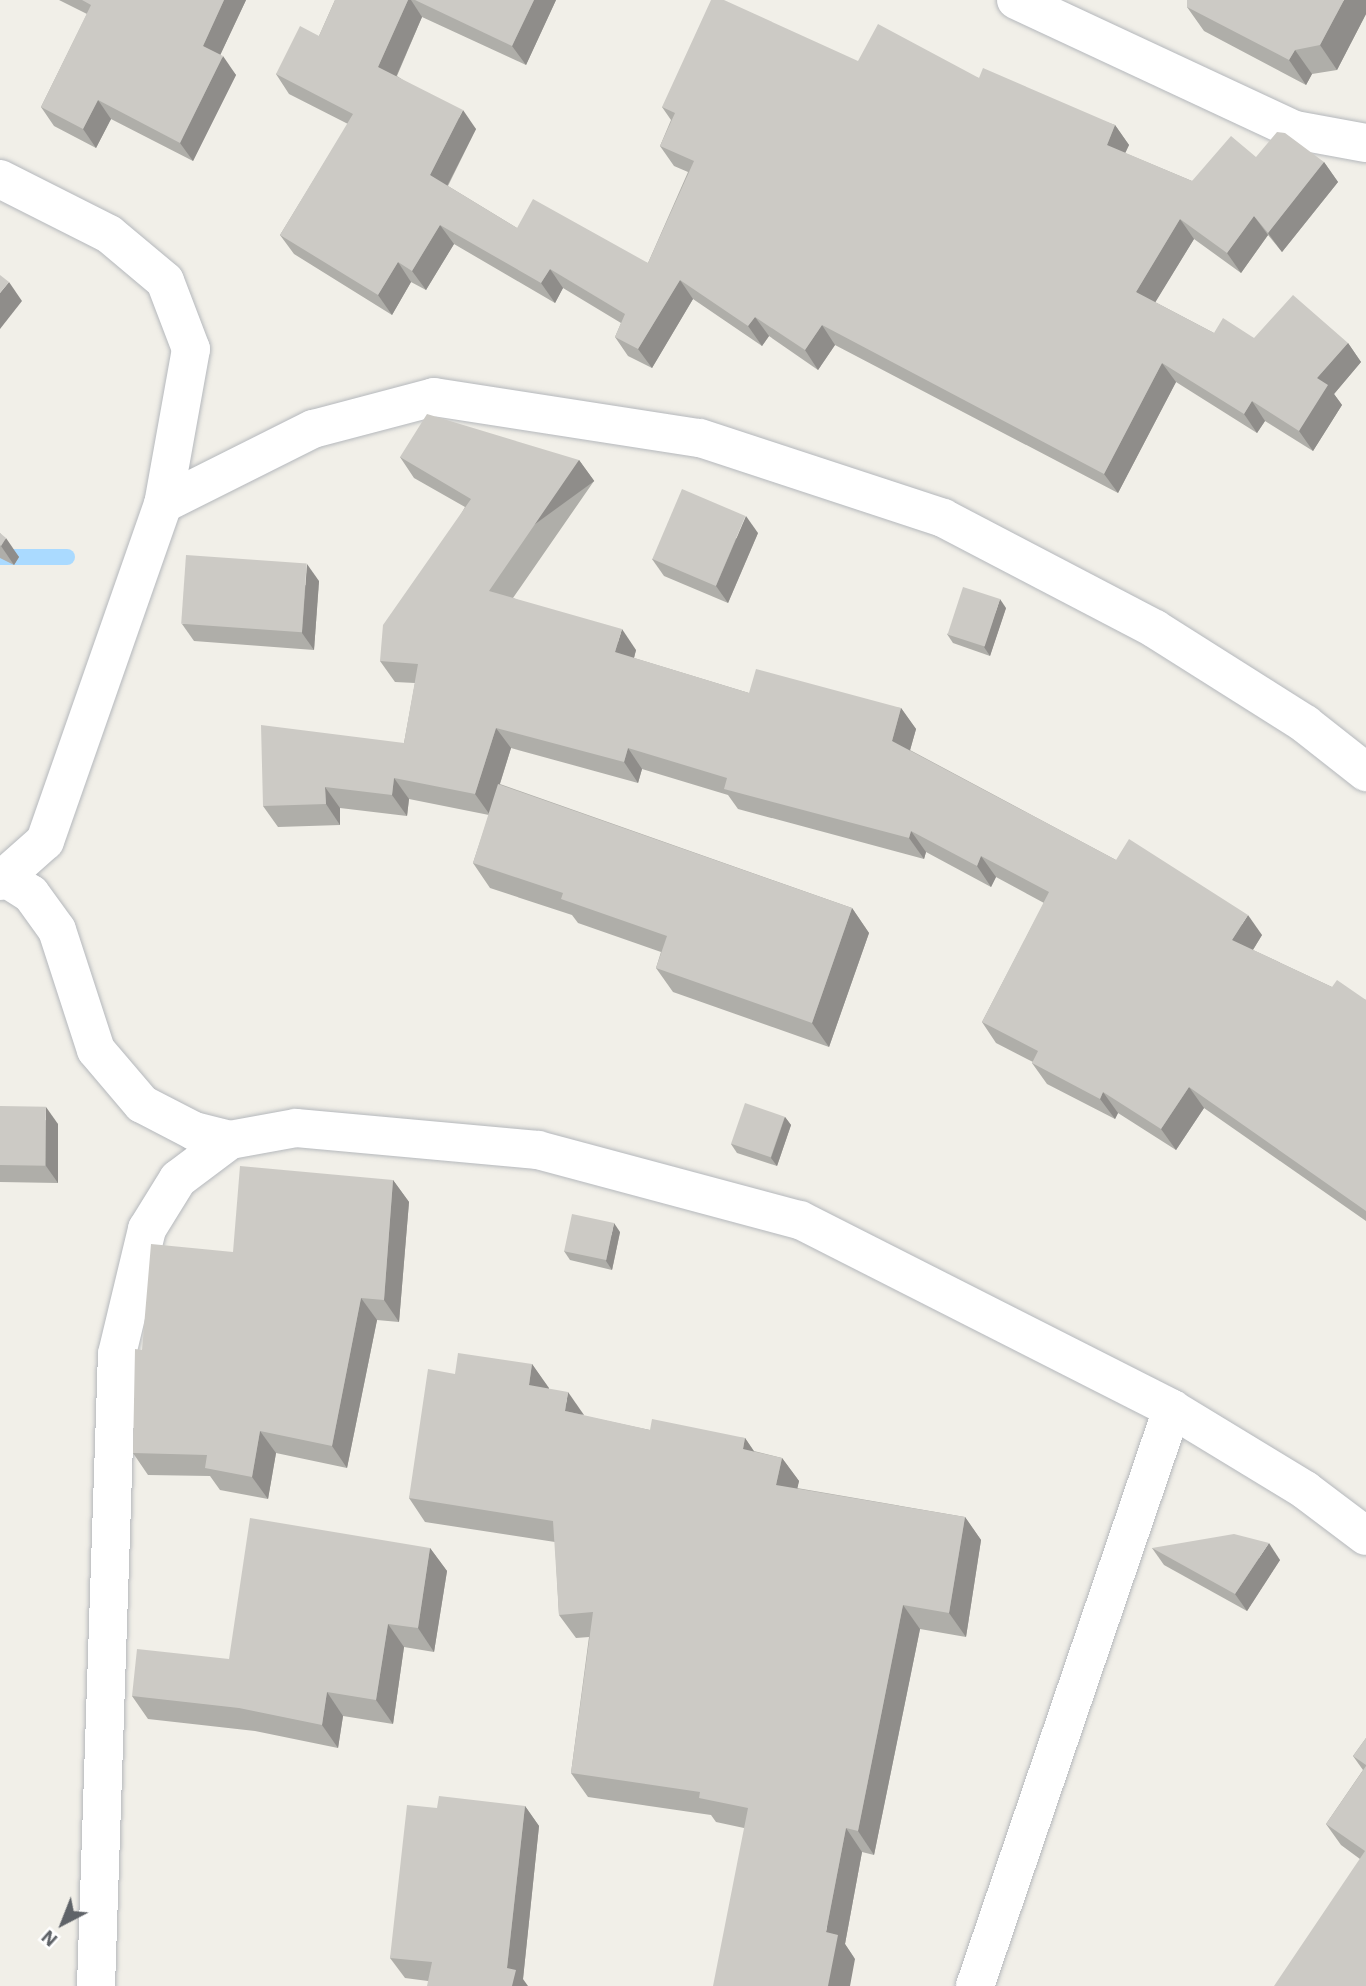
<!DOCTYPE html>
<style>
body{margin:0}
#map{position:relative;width:1366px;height:1986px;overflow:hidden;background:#f1efe8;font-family:"IBM Plex Sans",sans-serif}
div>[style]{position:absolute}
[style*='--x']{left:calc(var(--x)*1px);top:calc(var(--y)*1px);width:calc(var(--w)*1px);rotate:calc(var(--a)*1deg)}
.stream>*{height:16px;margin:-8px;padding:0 8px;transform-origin:8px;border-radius:8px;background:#aadaff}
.roads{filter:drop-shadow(0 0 2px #b5b8bc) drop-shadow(0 0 2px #b5b8bc)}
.street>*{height:38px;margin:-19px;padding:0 19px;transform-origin:19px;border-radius:19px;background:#fff}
.wall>*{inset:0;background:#afaea9}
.shaded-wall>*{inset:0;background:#8f8d8a;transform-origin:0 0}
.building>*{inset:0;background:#cccac5;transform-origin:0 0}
span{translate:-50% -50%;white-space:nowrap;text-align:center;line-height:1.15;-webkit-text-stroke:5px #fff;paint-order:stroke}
.north{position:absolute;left:28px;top:1888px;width:70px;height:70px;-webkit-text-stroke:5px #fff;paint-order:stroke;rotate:222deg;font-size:19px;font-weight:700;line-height:28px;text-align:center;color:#5f6368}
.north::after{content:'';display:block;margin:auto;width:24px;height:32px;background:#5f6368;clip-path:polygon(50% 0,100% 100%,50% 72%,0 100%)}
</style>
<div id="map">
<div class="stream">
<i style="--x:0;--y:557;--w:67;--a:0"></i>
</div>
<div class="roads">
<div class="street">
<i style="--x:1016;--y:0;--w:308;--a:25"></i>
<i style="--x:1295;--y:130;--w:72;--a:10.4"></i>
<i style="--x:0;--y:179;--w:122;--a:26.8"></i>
<i style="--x:109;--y:234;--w:73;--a:40"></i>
<i style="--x:165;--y:281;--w:73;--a:69.1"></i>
<i style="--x:191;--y:349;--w:158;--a:100.2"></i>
<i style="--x:163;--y:504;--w:168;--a:-26.6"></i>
<i style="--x:313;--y:429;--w:125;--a:-14.8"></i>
<i style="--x:434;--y:397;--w:269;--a:8.8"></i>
<i style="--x:700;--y:438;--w:256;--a:18.2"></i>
<i style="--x:943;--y:518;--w:239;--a:27.6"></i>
<i style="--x:1155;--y:629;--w:178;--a:32.3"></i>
<i style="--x:1305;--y:724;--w:78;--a:38.2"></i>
<i style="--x:7;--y:879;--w:28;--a:32"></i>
<i style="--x:31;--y:894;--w:44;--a:54.2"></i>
<i style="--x:57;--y:930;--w:126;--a:72"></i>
<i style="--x:96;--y:1050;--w:71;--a:49.6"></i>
<i style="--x:142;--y:1104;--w:59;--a:27.4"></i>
<i style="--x:194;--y:1131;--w:37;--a:14"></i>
<i style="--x:230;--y:1140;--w:67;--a:-10.3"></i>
<i style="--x:296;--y:1128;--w:243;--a:5.2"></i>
<i style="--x:538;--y:1150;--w:271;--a:15"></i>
<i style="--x:800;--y:1220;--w:417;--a:26.9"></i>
<i style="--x:1172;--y:1409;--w:156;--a:31.3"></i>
<i style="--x:1305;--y:1490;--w:76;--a:37"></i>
<i style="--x:0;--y:881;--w:60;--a:-41.6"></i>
<i style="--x:45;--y:841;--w:357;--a:-70.7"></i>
<i style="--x:96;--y:1986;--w:632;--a:-88.1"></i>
<i style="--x:117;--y:1354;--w:129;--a:-76.5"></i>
<i style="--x:147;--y:1229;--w:59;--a:-58.2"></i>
<i style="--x:178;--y:1179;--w:65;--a:-36.9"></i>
<i style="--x:975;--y:1986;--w:610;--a:-71.15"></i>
</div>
</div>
<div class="wall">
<i style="clip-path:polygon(59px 0,246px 0,220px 55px,236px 75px,193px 161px,111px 119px,96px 148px,54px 126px,41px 107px,87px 14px)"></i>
<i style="clip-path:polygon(335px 0,556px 0,526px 65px,422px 17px,397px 76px,476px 129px,448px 186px,517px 228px,648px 263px,688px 172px,674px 166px,660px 146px,671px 120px,662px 107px,858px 61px,979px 78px,1115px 125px,1129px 145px,1125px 153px,1192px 181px,1256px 157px,1324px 162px,1338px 182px,1282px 252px,1268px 235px,1241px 273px,1194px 239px,1155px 302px,1214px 333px,1254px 338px,1348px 343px,1361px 362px,1334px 394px,1342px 405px,1313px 451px,1265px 421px,1257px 433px,1176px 382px,1118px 493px,835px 345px,818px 370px,769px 336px,762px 346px,693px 299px,652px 368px,628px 356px,615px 337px,621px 323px,563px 288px,555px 303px,454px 244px,426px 290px,411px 282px,392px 315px,294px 254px,280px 235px,348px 124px,289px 94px,276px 74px,319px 36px)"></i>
<i style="clip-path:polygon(1366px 0,1366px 14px,1337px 70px,1312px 74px,1306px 85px,1204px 31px,1187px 7px)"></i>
<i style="clip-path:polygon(400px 457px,579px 460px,594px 481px,513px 598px,636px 650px,634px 658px,749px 693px,901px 708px,916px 729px,910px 750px,1116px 860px,1262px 935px,1253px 950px,1332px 987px,1366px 1000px,1366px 1221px,1204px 1108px,1176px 1150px,1118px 1113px,1115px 1119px,1047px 1084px,1032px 1063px,1033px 1062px,996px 1043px,982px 1022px,1044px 903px,996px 877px,991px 887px,926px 852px,924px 859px,738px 809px,728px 795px,642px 769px,638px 783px,511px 748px,500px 784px,852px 908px,869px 933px,829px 1047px,673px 992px,656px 968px,661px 952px,578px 923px,572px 915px,490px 888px,473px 863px,489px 815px,409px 799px,407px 816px,340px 808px,340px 825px,278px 827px,263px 806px,404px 743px,415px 683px,395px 682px,380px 661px,465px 507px,414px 478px)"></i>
<i style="clip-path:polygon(0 533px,19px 557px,14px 565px,0 558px)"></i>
<i style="clip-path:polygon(758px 533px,728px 603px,664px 576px,652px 559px)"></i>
<i style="clip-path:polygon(319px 581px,314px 650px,194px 641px,182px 624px)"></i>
<i style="clip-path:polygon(1006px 608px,990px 656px,953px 643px,947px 634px)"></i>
<i style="clip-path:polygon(0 1106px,58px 1124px,58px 1183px,0 1182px)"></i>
<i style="clip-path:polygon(785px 1117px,791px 1125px,777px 1166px,737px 1153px,731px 1144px)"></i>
<i style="clip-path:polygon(393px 1180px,409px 1202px,399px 1322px,377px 1320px,347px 1468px,276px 1453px,268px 1499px,220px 1490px,210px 1476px,148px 1475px,133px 1453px,142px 1350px,233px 1252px)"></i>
<i style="clip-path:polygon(620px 1232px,612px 1270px,570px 1260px,564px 1251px)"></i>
<i style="clip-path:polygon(532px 1364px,549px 1389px,584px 1416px,650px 1430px,745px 1438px,754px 1451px,782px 1458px,799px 1481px,797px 1488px,965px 1517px,981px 1540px,966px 1637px,920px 1629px,874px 1855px,862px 1852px,845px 1944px,855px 1959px,744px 1828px,716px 1822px,711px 1815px,588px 1797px,571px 1773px,589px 1637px,576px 1638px,559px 1615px,555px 1542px,425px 1522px,409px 1498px,455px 1374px)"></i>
<i style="clip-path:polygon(430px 1548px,447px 1571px,434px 1652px,404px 1647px,393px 1724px,343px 1716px,338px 1748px,255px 1731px,148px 1719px,132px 1696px,229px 1659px)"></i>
<i style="clip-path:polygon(1152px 1548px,1280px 1560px,1247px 1611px,1164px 1565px)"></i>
<i style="clip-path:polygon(1366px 1738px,1366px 1986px,1360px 1859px,1341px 1845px,1326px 1824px,1363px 1770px,1353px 1756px)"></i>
<i style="clip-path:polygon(525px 1806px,539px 1826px,523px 1979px,428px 1981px,405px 1978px,390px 1958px,437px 1808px)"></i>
</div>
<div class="shaded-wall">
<i style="clip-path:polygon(224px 0,246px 0,216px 64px,203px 46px)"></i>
<i style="clip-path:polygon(408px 0,411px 0,422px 17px,392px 86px,378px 67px)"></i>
<i style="clip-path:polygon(534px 0,556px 0,526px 65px,512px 46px)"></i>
<i style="clip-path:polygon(1344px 0,1366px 0,1366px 14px,1337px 70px,1320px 45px)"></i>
<i style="clip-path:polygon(1295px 50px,1312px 74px,1306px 85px,1289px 60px)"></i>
<i style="clip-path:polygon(223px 56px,236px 75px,193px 161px,180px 143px)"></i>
<i style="clip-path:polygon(98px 100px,111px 119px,96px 148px,83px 129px)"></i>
<i style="clip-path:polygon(463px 110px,476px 129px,443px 194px,430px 175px)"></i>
<i style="clip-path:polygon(1115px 125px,1129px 145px,1120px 164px,1107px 145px)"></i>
<i style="clip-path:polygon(1324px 162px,1338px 182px,1282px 252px,1268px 233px)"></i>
<i style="clip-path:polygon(1254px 216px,1268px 235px,1241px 273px,1227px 253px)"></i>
<i style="clip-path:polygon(1180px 219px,1194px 239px,1150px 311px,1136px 292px)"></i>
<i style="clip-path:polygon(440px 225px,454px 244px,426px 290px,412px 271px)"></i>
<i style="clip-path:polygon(398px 262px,411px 282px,392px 315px,378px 295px)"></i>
<i style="clip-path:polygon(550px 269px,563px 288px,555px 303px,541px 283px)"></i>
<i style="clip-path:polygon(680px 280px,693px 299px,652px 368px,638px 349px)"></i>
<i style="clip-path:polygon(9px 282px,22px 301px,0 329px,0 293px)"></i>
<i style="clip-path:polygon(755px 317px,769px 336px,762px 346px,748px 326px)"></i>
<i style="clip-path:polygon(822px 325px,835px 345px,818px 370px,805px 350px)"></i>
<i style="clip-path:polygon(1348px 343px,1361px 362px,1334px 394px,1342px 405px,1313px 451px,1299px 431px,1317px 378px)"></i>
<i style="clip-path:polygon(1162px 363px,1176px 382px,1118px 493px,1104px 474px)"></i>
<i style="clip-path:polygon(1252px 401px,1265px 421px,1257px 433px,1244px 414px)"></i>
<i style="left:579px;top:460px;width:26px;height:159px;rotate:54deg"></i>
<i style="clip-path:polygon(746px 516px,758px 533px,728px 603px,716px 586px)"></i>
<i style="clip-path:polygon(6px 538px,19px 557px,14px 565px,1px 546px)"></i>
<i style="clip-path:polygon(307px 564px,319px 581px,314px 650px,302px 633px)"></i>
<i style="clip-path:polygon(1000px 599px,1006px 608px,990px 656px,984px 647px)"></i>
<i style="clip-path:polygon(622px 629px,636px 650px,630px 673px,615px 652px)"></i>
<i style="clip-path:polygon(901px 708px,916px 729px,907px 761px,892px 741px)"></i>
<i style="clip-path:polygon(496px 728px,511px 748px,490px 815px,475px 794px)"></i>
<i style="clip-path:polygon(628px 748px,642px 769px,638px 783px,624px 762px)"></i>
<i style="clip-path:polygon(394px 778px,409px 799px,407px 816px,392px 795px)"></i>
<i style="clip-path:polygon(325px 787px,340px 808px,340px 825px,326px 804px)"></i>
<i style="clip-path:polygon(911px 831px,926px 852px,924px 859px,909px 838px)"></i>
<i style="clip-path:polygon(981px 856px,996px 877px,991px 887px,977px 866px)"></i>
<i style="clip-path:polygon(852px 908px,869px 933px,829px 1047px,812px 1023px)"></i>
<i style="clip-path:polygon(1248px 915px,1262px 935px,1246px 961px,1232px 940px)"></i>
<i style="clip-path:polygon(1189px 1087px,1204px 1108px,1176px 1150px,1161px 1129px)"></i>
<i style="clip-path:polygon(1103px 1092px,1118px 1113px,1115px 1119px,1100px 1099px)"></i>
<i style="clip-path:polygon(46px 1107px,58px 1124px,58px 1183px,46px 1166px)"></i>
<i style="clip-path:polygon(785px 1117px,791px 1125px,777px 1166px,771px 1158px)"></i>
<i style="clip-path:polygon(393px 1180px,409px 1202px,399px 1322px,384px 1300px)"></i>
<i style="clip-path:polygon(614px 1223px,620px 1232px,612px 1270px,606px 1261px)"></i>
<i style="clip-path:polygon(361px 1298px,377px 1320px,347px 1468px,332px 1446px)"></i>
<i style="clip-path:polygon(532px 1364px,549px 1388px,545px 1409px,529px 1385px)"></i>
<i style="clip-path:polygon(568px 1392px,584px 1415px,565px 1411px)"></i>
<i style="clip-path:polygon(260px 1431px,276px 1453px,268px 1499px,252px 1477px)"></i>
<i style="clip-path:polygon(745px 1438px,761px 1462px,743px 1449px)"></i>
<i style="clip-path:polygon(782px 1458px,799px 1481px,793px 1509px,776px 1485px)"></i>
<i style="clip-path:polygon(965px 1517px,981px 1540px,966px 1637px,949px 1613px)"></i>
<i style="clip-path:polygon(1269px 1543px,1280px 1560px,1247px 1611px,1235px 1594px)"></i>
<i style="clip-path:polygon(430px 1548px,447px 1571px,434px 1652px,418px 1628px)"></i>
<i style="clip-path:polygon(903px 1605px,920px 1629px,874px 1855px,858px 1831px)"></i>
<i style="clip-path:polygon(388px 1624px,404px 1647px,393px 1724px,376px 1700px)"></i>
<i style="clip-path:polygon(327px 1692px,343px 1716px,338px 1748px,322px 1725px)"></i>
<i style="clip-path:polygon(525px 1806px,539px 1826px,523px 1979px,528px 1986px,512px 1986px,507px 1968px)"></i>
<i style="clip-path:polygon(846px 1828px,862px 1852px,845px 1944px,855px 1959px,850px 1986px,828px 1986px,826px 1932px)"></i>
</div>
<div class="building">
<i style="clip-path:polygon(82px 0,224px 0,203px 46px,223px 56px,180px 143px,98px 100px,83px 129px,41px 107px,91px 5px)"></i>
<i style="clip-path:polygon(335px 0,408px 0,378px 67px,463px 110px,430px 175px,517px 228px,533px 199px,648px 263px,694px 161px,660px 146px,675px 113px,662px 107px,711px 0,724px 0,858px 61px,878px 24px,979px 78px,983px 68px,1115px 125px,1107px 145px,1192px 181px,1231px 136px,1256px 157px,1277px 132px,1285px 133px,1324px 162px,1268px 233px,1254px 216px,1227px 253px,1180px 219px,1136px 292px,1214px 333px,1223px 318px,1254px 338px,1293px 295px,1348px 343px,1317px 378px,1328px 385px,1299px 431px,1252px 401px,1244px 414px,1162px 363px,1104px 474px,822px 325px,805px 350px,755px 317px,748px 326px,680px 280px,638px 349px,615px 337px,625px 314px,550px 269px,541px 283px,440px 225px,412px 271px,398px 262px,378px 295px,280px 235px,353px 114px,276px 74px,300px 26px,319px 36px)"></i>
<i style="clip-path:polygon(415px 0,534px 0,512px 46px)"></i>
<i style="clip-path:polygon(1187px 0,1344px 0,1320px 45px,1295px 50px,1289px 60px,1187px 7px)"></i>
<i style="clip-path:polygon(0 275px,9px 282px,0 293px)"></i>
<i style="clip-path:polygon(427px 414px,579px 460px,489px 591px,622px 629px,615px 652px,749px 693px,756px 669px,901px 708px,892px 741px,1116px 860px,1129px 839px,1248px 915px,1232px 940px,1332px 987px,1337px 980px,1366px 1000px,1366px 1211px,1189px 1087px,1161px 1129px,1103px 1092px,1100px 1099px,1032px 1063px,1038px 1051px,982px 1022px,1049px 892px,981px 856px,977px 866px,911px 831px,909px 838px,724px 789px,727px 778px,628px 748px,624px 762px,496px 728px,475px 794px,394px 778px,392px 795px,325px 787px,326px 804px,263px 806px,261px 725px,404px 743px,418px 664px,380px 661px,383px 625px,471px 499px,400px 457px)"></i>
<i style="left:682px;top:489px;width:69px;height:76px;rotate:23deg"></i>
<i style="clip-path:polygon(0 533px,6px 538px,1px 546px,0 545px)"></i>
<i style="left:186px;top:555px;width:121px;height:69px;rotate:4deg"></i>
<i style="left:963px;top:587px;width:39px;height:50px;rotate:18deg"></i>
<i style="clip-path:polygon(498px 784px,852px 908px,812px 1023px,656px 968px,667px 936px,561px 899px,563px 893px,473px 863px)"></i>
<i style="left:745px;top:1103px;width:42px;height:43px;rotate:19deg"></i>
<i style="left:0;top:1106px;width:46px;height:59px;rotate:1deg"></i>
<i style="clip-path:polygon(240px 1166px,393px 1180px,384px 1300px,361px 1298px,332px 1446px,260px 1431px,252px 1477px,205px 1468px,207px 1455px,133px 1453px,135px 1349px,142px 1350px,151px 1244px,233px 1252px)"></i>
<i style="left:572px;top:1214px;width:43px;height:38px;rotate:12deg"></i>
<i style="clip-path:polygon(458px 1353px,532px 1364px,529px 1385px,568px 1392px,565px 1411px,650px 1430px,652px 1419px,745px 1438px,743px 1449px,782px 1458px,776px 1485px,965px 1517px,949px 1613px,903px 1605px,858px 1831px,846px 1828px,826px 1932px,838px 1935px,828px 1986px,713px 1986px,748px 1808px,699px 1798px,700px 1792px,571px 1773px,593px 1612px,559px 1615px,553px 1521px,409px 1498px,428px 1369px,455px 1374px)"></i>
<i style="clip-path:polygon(250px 1518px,430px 1548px,418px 1628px,388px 1624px,376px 1700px,327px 1692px,322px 1725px,239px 1708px,132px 1696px,137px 1649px,229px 1659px)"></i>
<i style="clip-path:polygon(1234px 1534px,1269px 1543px,1235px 1594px,1152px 1548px)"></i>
<i style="clip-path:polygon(1366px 1738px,1366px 1765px,1353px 1756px)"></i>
<i style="clip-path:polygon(1366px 1766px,1366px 1986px,1274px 1986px,1365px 1851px,1326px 1824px)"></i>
<i style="clip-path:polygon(439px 1796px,525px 1806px,507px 1968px,516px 1970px,512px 1986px,427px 1986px,432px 1962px,390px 1958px,407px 1805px,437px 1808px)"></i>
</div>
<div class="north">N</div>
</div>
